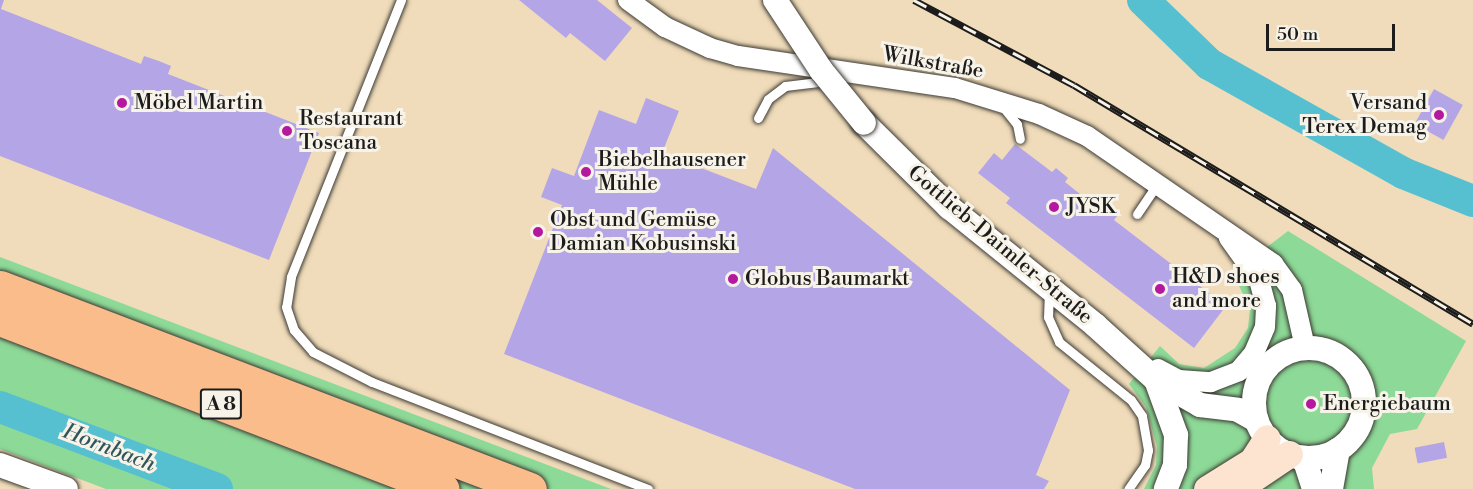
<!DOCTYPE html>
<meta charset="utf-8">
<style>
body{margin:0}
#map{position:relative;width:1473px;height:489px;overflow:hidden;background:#f0dcba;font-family:"Libre Bodoni",serif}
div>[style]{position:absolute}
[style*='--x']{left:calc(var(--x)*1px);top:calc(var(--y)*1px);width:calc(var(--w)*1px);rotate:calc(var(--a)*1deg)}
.green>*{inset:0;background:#8dd997}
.river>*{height:32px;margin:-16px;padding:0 16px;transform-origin:16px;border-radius:16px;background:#56c0d1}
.building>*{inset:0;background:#b4a6e6;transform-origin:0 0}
.roads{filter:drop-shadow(0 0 2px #3c3934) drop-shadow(0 0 2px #3c3934)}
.service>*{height:9px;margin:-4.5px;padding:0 4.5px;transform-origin:4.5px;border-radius:4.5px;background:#fff}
.minor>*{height:20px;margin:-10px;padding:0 10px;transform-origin:10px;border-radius:10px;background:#fff}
.tertiary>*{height:24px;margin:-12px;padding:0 12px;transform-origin:12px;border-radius:12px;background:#fff}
.tertiary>.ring{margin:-12px;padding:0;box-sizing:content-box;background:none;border:24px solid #fff;border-radius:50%}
.secondary>*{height:27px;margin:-13.5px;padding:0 13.5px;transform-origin:13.5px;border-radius:13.5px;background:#fde4d1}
.motorway>*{height:33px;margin:-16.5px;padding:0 16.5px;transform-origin:16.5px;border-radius:16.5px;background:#fabc8b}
.rail>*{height:7px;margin-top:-3.5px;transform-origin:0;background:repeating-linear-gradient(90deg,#f7f3e8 0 14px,#1c1c1c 0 28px);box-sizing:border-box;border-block:2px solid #1c1c1c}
.bridges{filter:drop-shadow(0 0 2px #3c3934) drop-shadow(0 0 2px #3c3934)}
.tertiary-bridge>*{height:24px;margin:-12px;padding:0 12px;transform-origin:12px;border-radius:12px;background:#fff}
.dots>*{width:16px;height:16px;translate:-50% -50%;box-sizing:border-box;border:3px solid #f7f3e8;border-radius:50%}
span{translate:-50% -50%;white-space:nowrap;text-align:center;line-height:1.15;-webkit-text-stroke:6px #f7f3e8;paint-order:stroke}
.shield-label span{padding:2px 4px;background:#f7f3e8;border:2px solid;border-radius:4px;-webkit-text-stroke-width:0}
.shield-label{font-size:20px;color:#1c1c1c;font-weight:700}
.street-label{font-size:21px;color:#1c1c1c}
.poi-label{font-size:21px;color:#1c1c1c}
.left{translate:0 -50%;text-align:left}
.right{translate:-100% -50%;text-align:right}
.water-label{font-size:22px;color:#30555b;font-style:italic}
.scale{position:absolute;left:1266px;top:24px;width:129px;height:27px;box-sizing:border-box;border:3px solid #1c1c1c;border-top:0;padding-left:8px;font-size:18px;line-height:21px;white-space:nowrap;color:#1c1c1c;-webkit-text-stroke:4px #f7f3e8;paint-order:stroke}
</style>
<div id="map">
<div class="green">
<i style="clip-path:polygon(1288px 231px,1466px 341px,1417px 429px,1390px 434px,1372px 468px,1374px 489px,1144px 489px,1156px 465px,1157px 446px,1146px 407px,1129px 384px,1160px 346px,1179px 364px,1204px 368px,1235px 348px,1248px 328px,1250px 309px,1233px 273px)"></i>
<i style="clip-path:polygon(0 257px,611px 489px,106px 489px,0 449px)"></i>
</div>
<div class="river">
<i style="--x:1143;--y:0;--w:92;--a:44.1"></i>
<i style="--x:1209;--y:64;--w:223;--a:29.3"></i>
<i style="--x:1403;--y:173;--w:75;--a:21.8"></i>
<i style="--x:0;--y:407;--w:232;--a:20.7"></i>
</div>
<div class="building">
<i style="clip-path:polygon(0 0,4px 0,1px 9px,141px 64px,144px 56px,159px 61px,171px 66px,168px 74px,319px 133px,269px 260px,0 156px)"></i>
<i style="clip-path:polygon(519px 0,597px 0,632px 28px,605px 61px,570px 33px,566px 38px)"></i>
<i style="left:1434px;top:89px;width:33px;height:40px;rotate:29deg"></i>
<i style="clip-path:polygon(646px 98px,679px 111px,662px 153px,756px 189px,773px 148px,1070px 390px,1036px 475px,1049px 481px,1044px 489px,855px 489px,504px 354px,562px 205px,541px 197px,552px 168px,574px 176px,599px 110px,636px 124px)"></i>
<i style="clip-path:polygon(1015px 144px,1052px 172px,1056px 168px,1068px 178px,1065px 182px,1100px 210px,1104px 205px,1118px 215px,1114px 220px,1226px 306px,1194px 348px,1006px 203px,1010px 198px,978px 173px,994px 153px,1002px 160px)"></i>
<i style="left:1444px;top:442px;width:16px;height:30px;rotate:79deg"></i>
</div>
<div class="roads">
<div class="service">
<i style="--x:401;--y:0;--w:298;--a:111.7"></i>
<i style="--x:291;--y:277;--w:30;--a:99"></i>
<i style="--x:286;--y:307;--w:24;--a:71"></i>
<i style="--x:294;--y:330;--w:29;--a:49"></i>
<i style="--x:313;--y:352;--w:66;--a:27"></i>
<i style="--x:372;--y:382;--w:296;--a:21.2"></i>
<i style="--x:1003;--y:107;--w:22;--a:51"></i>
<i style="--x:1017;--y:124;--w:15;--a:79"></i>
<i style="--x:758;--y:118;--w:21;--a:-62"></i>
<i style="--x:768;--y:99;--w:21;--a:-37"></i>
<i style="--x:785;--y:86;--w:42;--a:-6.8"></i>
<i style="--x:1137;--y:214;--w:36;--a:-56"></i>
<i style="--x:1049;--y:290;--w:27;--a:92"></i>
<i style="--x:1048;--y:317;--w:27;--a:66"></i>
<i style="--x:1059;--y:342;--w:92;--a:38.9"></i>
<i style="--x:1131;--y:400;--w:19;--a:55"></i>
<i style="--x:1142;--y:416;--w:35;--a:80"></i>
<i style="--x:1148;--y:450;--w:15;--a:101"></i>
<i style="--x:1145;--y:465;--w:29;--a:125"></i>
</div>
<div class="minor">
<i style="--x:628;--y:0;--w:46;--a:36.1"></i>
<i style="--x:665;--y:27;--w:50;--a:25"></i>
<i style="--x:710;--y:48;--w:29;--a:16"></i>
<i style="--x:738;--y:56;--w:219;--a:8.4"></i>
<i style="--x:955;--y:88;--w:88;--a:17.2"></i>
<i style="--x:1039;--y:114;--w:53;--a:24.6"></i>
<i style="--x:1087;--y:136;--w:226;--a:34.5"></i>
<i style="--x:1273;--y:264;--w:32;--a:54"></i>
<i style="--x:1292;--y:290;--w:58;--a:77.2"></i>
<i style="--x:1158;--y:369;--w:24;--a:28"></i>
<i style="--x:1179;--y:380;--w:32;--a:4"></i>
<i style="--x:1211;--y:382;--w:30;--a:-21"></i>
<i style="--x:1239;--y:371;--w:23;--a:-50"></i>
<i style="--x:1254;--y:353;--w:28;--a:-67"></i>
<i style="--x:1265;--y:327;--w:21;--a:-87"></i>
<i style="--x:1266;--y:306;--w:27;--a:-105"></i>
<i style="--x:1259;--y:280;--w:52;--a:-125.5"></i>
</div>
<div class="tertiary">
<i style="--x:864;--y:123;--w:120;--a:44.7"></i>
<i style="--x:949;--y:207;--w:188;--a:38.9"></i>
<i style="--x:1095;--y:325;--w:82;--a:42"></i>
<i style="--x:1156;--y:380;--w:51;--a:29.6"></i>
<i style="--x:1200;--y:405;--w:38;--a:7"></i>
<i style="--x:1238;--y:410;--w:21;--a:29"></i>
<i class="ring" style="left:1254px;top:348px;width:86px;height:86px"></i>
<i style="--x:1156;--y:380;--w:59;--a:70"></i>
<i style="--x:1176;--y:435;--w:30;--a:92"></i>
<i style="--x:1175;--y:465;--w:26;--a:111"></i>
<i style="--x:1304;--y:458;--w:33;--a:72"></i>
<i style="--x:0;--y:465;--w:70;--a:20"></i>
<i style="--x:1331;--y:489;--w:40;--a:-80"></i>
</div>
<div class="secondary">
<i style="--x:1240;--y:487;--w:59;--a:-34"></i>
<i style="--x:1207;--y:489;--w:53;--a:-31.9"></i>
<i style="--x:1252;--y:461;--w:27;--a:-57"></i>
</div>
<div class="motorway">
<i style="--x:0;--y:287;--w:567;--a:20.86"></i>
<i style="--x:0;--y:319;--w:474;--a:21"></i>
</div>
</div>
<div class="rail">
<i style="--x:914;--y:0;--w:181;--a:28"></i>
<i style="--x:1074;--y:85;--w:465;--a:30.9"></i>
</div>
<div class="bridges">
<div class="tertiary-bridge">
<i style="--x:775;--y:0;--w:84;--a:56.7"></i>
<i style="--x:821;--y:70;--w:68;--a:50.9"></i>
</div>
</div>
<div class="dots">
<i style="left:122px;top:103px;background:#b5179e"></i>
<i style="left:1439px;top:115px;background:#b5179e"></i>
<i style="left:287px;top:131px;background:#b5179e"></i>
<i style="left:586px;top:172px;background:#b5179e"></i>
<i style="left:1054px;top:207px;background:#b5179e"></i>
<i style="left:538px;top:232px;background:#b5179e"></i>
<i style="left:733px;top:279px;background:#b5179e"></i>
<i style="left:1160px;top:289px;background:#b5179e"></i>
<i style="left:1311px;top:404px;background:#b5179e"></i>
</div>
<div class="shield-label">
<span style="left:221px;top:404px">A 8</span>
</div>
<div class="street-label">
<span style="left:933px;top:63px;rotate:10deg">Wilkstraße</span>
<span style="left:1000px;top:245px;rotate:40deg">Gottlieb-Daimler-Straße</span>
</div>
<div class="poi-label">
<span class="left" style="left:134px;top:103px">Möbel Martin</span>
<span class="right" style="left:1427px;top:115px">Versand<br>Terex Demag</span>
<span class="left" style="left:299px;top:131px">Restaurant<br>Toscana</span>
<span class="left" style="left:598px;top:172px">Biebelhausener<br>Mühle</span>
<span class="left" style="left:1066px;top:207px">JYSK</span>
<span class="left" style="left:550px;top:232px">Obst und Gemüse<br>Damian Kobusinski</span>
<span class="left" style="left:1172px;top:289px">H&amp;D shoes<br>and more</span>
<span class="left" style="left:745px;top:279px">Globus Baumarkt</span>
<span class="left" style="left:1323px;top:404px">Energiebaum</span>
</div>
<div class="water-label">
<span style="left:109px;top:448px;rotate:21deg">Hornbach</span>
</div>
<div class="scale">50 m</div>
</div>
